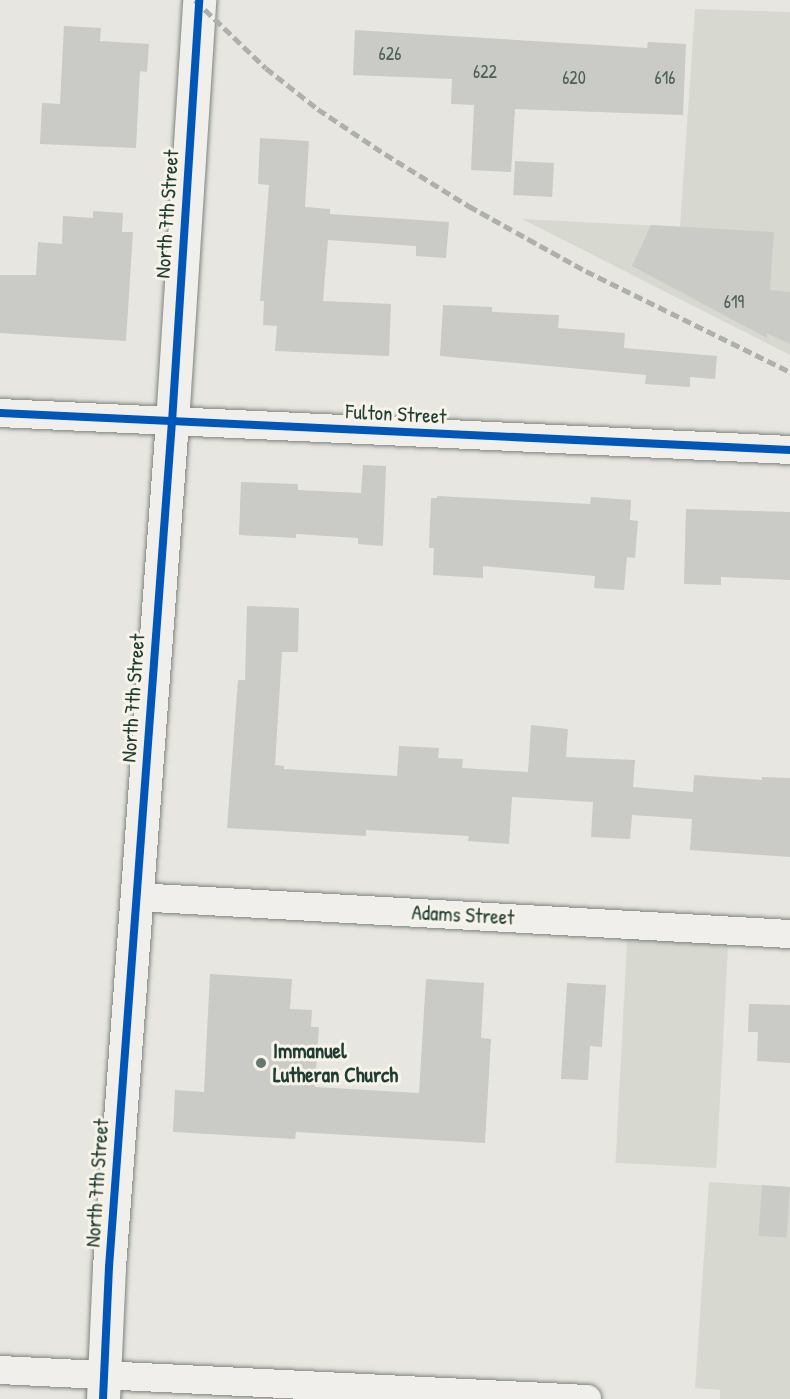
<!DOCTYPE html>
<style>
body{margin:0}
#map{position:relative;width:790px;height:1399px;overflow:hidden;background:#e7e6e0;font-family:"Patrick Hand",sans-serif}
div>[style]{position:absolute}
[style*='--x']{left:calc(var(--x)*1px);top:calc(var(--y)*1px);width:calc(var(--w)*1px);rotate:calc(var(--a)*1deg)}
.built>*{inset:0;background:#d7d9d0;transform-origin:0 0}
.building>*{inset:0;background:#cacbc6;transform-origin:0 0}
.roads{filter:drop-shadow(0 0 2px #7e847f) drop-shadow(0 0 2px #7e847f)}
.minor>*{height:28px;margin:-14px;padding:0 14px;transform-origin:14px;border-radius:14px;background:#f0efeb}
.tertiary>*{height:33px;margin:-16.5px;padding:0 16.5px;transform-origin:16.5px;border-radius:16.5px;background:#f0efeb}
.rail>*{height:4.5px;margin-top:-2.25px;transform-origin:0;background:repeating-linear-gradient(90deg,#aeb0ac 0 9px,transparent 0 13.5px)}
.cycleway>*{height:8px;margin:-4px;padding:0 4px;transform-origin:4px;border-radius:4px;background:#0057b8}
.dots>*{width:16px;height:16px;translate:-50% -50%;box-sizing:border-box;border:3px solid #f7f3e8;border-radius:50%}
span{translate:-50% -50%;white-space:nowrap;text-align:center;line-height:1.15;-webkit-text-stroke:6px #f7f3e8;paint-order:stroke}
.number-label{font-size:18px;color:#4a6058}
.number-label span{-webkit-text-stroke-width:0}
.street-label{font-size:21px;color:#1f3d34}
.poi-label{font-size:21px;color:#1f3d34;font-weight:700}
.left{translate:0 -50%;text-align:left}
</style>
<div id="map">
<div class="built">
<i style="clip-path:polygon(695px 9px,790px 12px,790px 355px,522px 219px,680px 227px)"></i>
<i style="left:628px;top:924px;width:101px;height:239px;rotate:3deg"></i>
<i style="clip-path:polygon(709px 1182px,790px 1187px,790px 1399px,720px 1399px,720px 1390px,695px 1388px)"></i>
</div>
<div class="building">
<i style="clip-path:polygon(64px 26px,101px 28px,100px 41px,149px 44px,147px 72px,140px 71px,136px 148px,40px 144px,42px 103px,60px 104px)"></i>
<i style="clip-path:polygon(355px 30px,647px 48px,648px 42px,686px 44px,683px 115px,515px 109px,511px 172px,471px 170px,474px 105px,451px 104px,452px 79px,353px 75px)"></i>
<i style="clip-path:polygon(260px 138px,309px 141px,305px 207px,330px 209px,330px 214px,449px 222px,446px 258px,416px 256px,416px 246px,328px 240px,323px 301px,391px 304px,389px 356px,275px 351px,277px 326px,263px 325px,264px 301px,260px 301px,269px 185px,258px 184px)"></i>
<i style="left:515px;top:161px;width:39px;height:34px;rotate:3deg"></i>
<i style="clip-path:polygon(93px 211px,123px 213px,122px 232px,133px 232px,126px 341px,0 333px,0 275px,36px 275px,38px 242px,62px 244px,63px 216px,93px 218px)"></i>
<i style="clip-path:polygon(651px 225px,774px 232px,770px 290px,790px 292px,790px 344px,767px 333px,767px 338px,632px 266px)"></i>
<i style="clip-path:polygon(443px 305px,492px 307px,492px 312px,559px 315px,558px 328px,625px 333px,624px 348px,717px 356px,715px 379px,690px 377px,690px 387px,645px 384px,646px 375px,440px 356px)"></i>
<i style="clip-path:polygon(363px 465px,386px 466px,383px 546px,358px 544px,358px 538px,296px 534px,296px 538px,239px 535px,241px 482px,298px 484px,298px 490px,361px 493px)"></i>
<i style="clip-path:polygon(437px 496px,590px 504px,591px 497px,631px 500px,630px 520px,638px 521px,635px 558px,627px 557px,624px 590px,594px 588px,595px 576px,483px 566px,483px 578px,433px 575px,434px 548px,429px 548px,431px 498px,437px 498px)"></i>
<i style="clip-path:polygon(686px 509px,790px 512px,790px 580px,721px 577px,721px 585px,684px 584px)"></i>
<i style="clip-path:polygon(247px 606px,299px 608px,298px 652px,282px 652px,275px 765px,284px 766px,284px 769px,397px 776px,399px 746px,439px 748px,438px 758px,463px 759px,462px 768px,528px 772px,531px 725px,568px 729px,566px 757px,635px 760px,633px 787px,693px 792px,694px 775px,762px 780px,762px 777px,790px 778px,790px 857px,690px 850px,692px 819px,632px 815px,630px 839px,591px 837px,593px 802px,512px 797px,509px 844px,468px 841px,469px 836px,366px 830px,366px 836px,227px 828px,238px 680px,245px 680px)"></i>
<i style="clip-path:polygon(210px 974px,292px 979px,290px 1009px,312px 1010px,311px 1027px,319px 1027px,315px 1087px,419px 1093px,426px 979px,484px 983px,481px 1038px,491px 1039px,485px 1143px,296px 1132px,295px 1139px,173px 1132px,175px 1090px,204px 1092px)"></i>
<i style="clip-path:polygon(567px 983px,606px 985px,602px 1047px,590px 1046px,588px 1080px,561px 1079px)"></i>
<i style="clip-path:polygon(749px 1004px,790px 1005px,790px 1063px,757px 1061px,758px 1032px,748px 1032px)"></i>
<i style="left:762px;top:1185px;width:28px;height:51px;rotate:4deg"></i>
</div>
<div class="roads">
<div class="minor">
<i style="--x:0;--y:413;--w:791;--a:2.68"></i>
<i style="--x:136;--y:897;--w:655;--a:3.24"></i>
<i style="--x:0;--y:1370;--w:588;--a:2.83"></i>
</div>
<div class="tertiary">
<i style="--x:103;--y:1399;--w:132;--a:-87.4"></i>
<i style="--x:109;--y:1267;--w:847;--a:-85.74"></i>
<i style="--x:172;--y:422;--w:423;--a:-86.3"></i>
</div>
</div>
<div class="rail">
<i style="--x:195;--y:0;--w:98;--a:43.8"></i>
<i style="--x:266;--y:68;--w:66;--a:38.3"></i>
<i style="--x:318;--y:109;--w:81;--a:33.9"></i>
<i style="--x:385;--y:154;--w:99;--a:31.8"></i>
<i style="--x:469;--y:206;--w:134;--a:29.1"></i>
<i style="--x:586;--y:271;--w:228;--a:26.3"></i>
</div>
<div class="cycleway">
<i style="--x:0;--y:413;--w:791;--a:2.68"></i>
<i style="--x:103;--y:1399;--w:132;--a:-87.4"></i>
<i style="--x:109;--y:1267;--w:847;--a:-85.74"></i>
<i style="--x:172;--y:422;--w:423;--a:-86.3"></i>
</div>
<div class="dots">
<i style="left:261px;top:1063px;background:#657870"></i>
</div>
<div class="number-label">
<span style="left:390px;top:54px">626</span>
<span style="left:485px;top:72px">622</span>
<span style="left:574px;top:78px">620</span>
<span style="left:665px;top:78px">616</span>
<span style="left:734px;top:302px">619</span>
</div>
<div class="street-label">
<span style="left:167px;top:214px;rotate:-86deg">North 7th Street</span>
<span style="left:396px;top:414px;rotate:3deg">Fulton Street</span>
<span style="left:133px;top:698px;rotate:-86deg">North 7th Street</span>
<span style="left:463px;top:915px;rotate:3deg">Adams Street</span>
<span style="left:97px;top:1183px;rotate:-86deg">North 7th Street</span>
</div>
<div class="poi-label">
<span class="left" style="left:273px;top:1063px">Immanuel<br>Lutheran Church</span>
</div>
</div>
